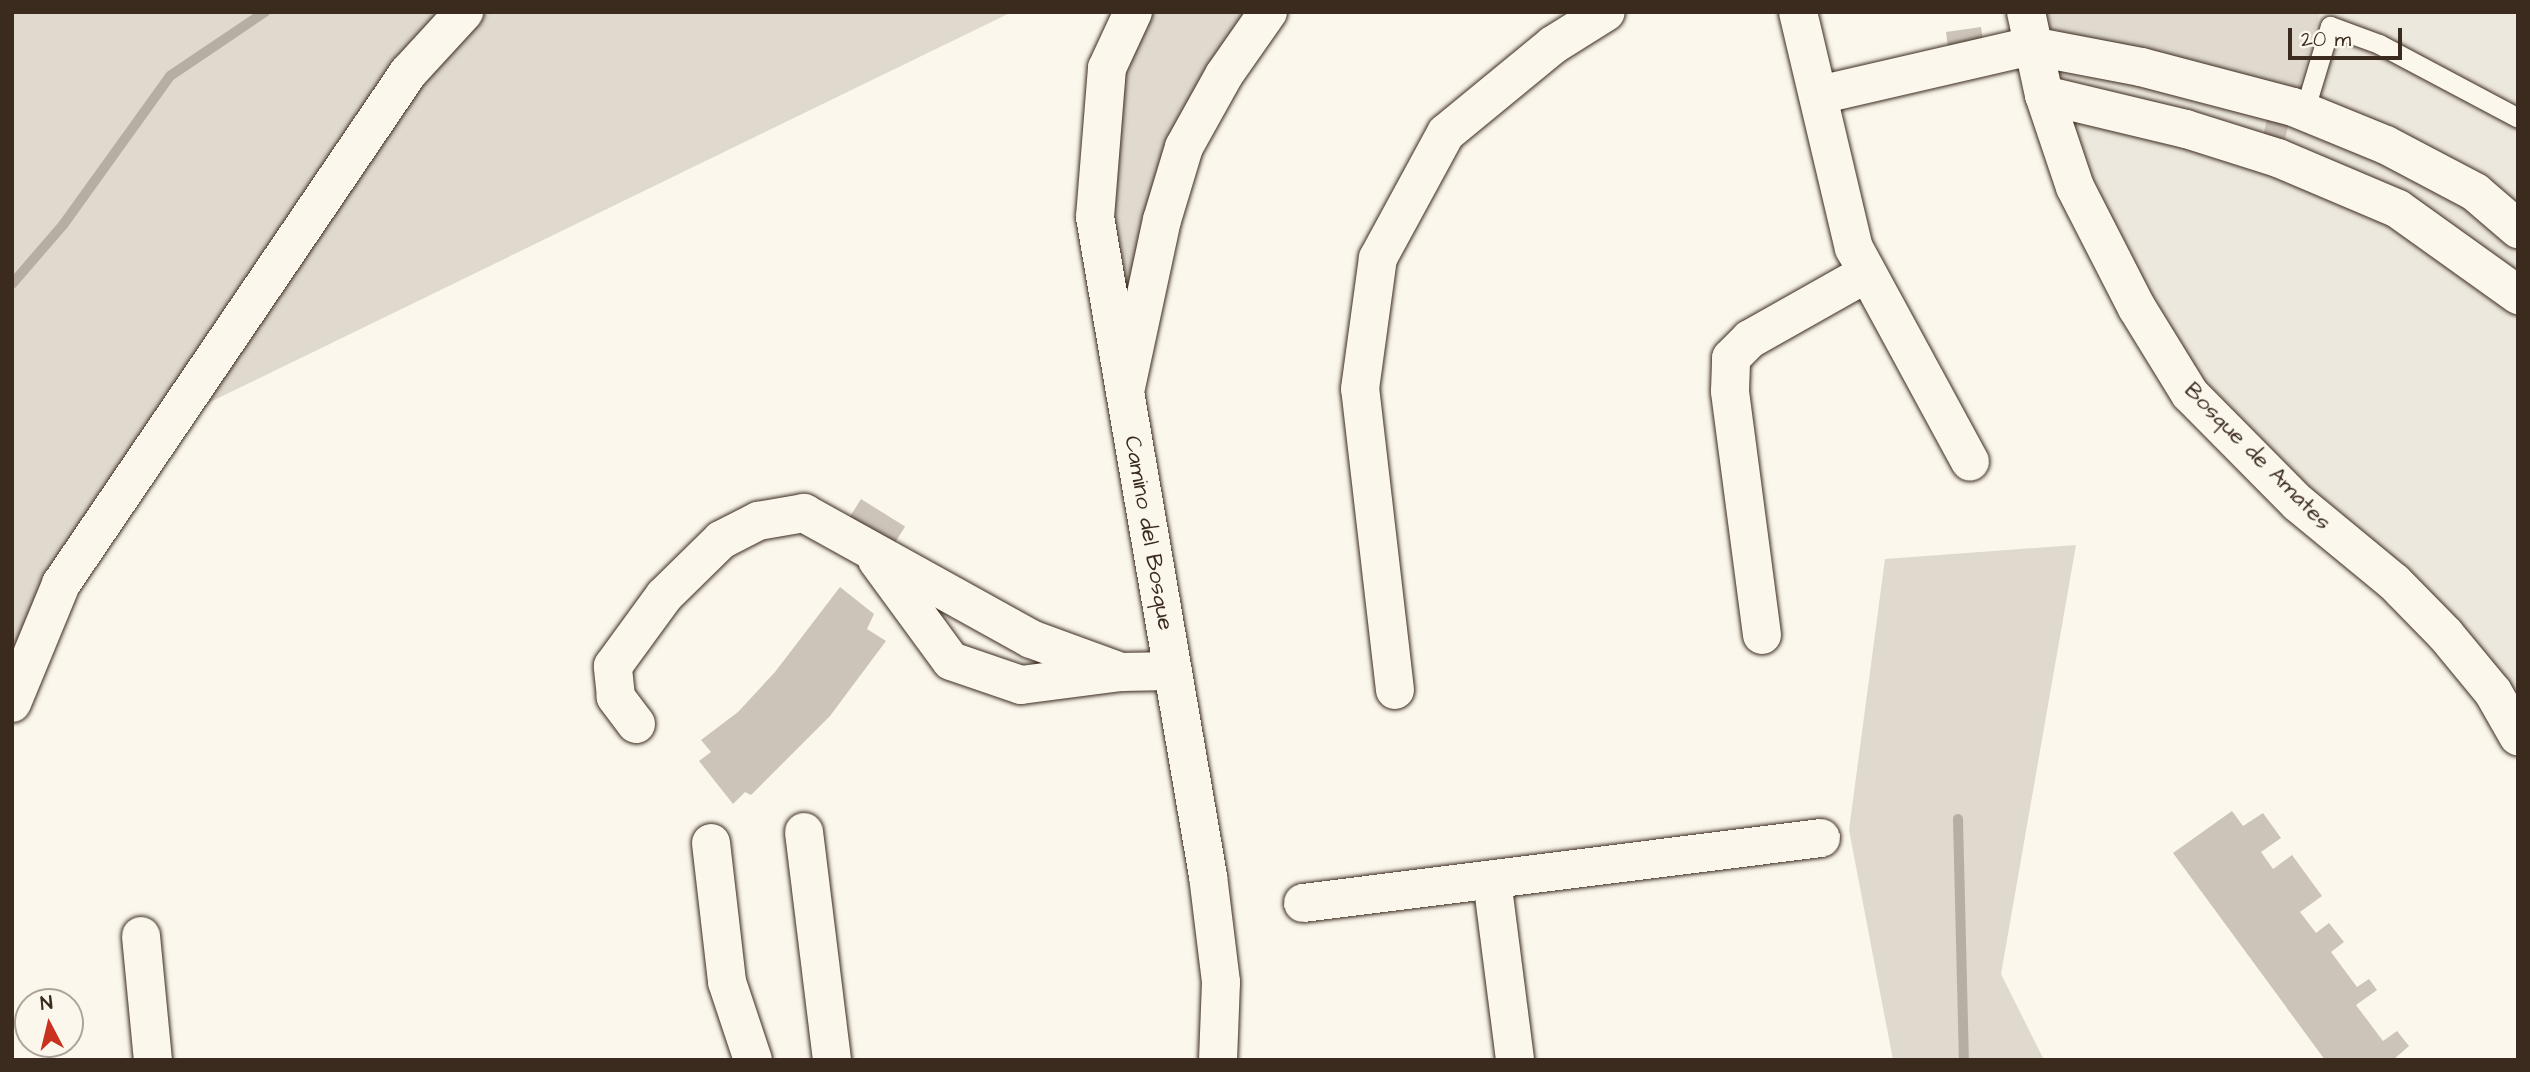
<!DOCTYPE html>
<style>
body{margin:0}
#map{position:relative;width:2530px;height:1072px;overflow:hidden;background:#fbf7ec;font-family:"Architects Daughter",sans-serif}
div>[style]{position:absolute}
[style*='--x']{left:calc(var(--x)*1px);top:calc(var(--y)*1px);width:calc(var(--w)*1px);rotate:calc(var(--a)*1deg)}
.built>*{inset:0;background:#ede8dd}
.green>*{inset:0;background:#dfd9ce}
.stream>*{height:10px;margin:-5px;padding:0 5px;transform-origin:5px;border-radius:5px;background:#b6aea2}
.building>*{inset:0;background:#ccc4b9;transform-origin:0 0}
.roads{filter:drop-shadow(0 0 2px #3b2a1e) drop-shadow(0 0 2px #3b2a1e)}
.service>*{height:19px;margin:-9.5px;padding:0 9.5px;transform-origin:9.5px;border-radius:9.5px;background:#fbf7ec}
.minor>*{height:38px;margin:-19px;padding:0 19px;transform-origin:19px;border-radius:19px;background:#fbf7ec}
.tertiary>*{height:38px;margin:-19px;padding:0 19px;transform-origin:19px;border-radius:19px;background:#fbf7ec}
span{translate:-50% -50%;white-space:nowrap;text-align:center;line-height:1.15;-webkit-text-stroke:5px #fbf7ec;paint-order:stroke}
.street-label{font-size:23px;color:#3b2a1e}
.frame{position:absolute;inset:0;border:14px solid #3b2a1e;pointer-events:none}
.north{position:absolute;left:14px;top:988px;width:70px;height:70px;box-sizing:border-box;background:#fbf7ec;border:2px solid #aea59a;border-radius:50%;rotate:353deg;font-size:19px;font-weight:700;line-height:28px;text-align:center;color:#3b2a1e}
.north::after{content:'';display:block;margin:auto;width:24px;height:32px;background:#c8321e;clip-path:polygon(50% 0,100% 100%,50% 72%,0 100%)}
.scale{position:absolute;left:2288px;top:28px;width:114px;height:32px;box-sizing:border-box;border:4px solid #3b2a1e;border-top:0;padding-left:9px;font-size:21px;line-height:24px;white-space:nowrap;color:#3b2a1e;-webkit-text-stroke:5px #fbf7ec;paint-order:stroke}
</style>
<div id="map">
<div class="built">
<i style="clip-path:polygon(2320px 12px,2518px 12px,2518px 736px,2190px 394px,2031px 46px,2293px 106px)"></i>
</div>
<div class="green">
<i style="clip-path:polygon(12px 12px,1012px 12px,171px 421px,12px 703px)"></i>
<i style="clip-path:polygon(1133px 12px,1268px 12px,1224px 75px,1125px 392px,1095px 217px)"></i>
<i style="clip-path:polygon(2026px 12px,2320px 12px,2293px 107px,2031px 46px)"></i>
<i style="clip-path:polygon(2076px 545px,2001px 974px,2044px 1060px,1893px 1060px,1849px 830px,1885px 559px)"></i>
</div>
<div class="stream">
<i style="--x:12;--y:284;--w:78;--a:-49.2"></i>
<i style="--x:63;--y:225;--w:183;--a:-54.3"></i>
<i style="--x:170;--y:76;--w:115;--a:-34"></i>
<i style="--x:1958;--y:819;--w:241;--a:88.6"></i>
</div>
<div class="building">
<i style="clip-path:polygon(1981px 27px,1985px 54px,1950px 63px,1946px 32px)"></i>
<i style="left:2271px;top:102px;width:22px;height:50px;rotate:13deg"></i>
<i style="left:861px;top:499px;width:52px;height:36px;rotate:32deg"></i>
<i style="clip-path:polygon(840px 587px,874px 614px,867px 629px,886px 641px,830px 716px,751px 795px,745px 792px,733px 804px,699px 761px,711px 752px,701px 740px,738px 712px,775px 672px)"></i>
<i style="clip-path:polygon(2232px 811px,2243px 826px,2263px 813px,2281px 838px,2261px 852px,2273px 869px,2292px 855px,2322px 896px,2300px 912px,2316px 933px,2329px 923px,2344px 942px,2331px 952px,2357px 987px,2369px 979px,2377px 990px,2356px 1005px,2383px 1041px,2397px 1031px,2409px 1046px,2393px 1060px,2325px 1060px,2173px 853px)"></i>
</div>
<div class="roads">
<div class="service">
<i style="--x:2304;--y:112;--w:90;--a:-73.2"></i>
<i style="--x:2330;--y:26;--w:52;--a:20.2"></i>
<i style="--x:2379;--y:44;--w:157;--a:28"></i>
</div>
<div class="minor">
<i style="--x:1798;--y:12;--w:243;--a:76.7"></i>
<i style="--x:1854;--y:248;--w:243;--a:61.5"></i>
<i style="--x:1819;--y:95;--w:218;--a:-13"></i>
<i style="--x:2031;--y:46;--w:112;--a:10.8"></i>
<i style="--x:2141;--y:67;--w:157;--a:14.7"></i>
<i style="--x:2293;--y:107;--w:100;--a:22.2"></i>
<i style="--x:2386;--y:145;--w:101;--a:27.8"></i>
<i style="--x:2475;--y:192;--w:57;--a:40.7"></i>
<i style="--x:2044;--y:95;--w:146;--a:13.5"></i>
<i style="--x:2186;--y:129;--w:96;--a:17.5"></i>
<i style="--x:2278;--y:158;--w:130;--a:23"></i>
<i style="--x:2398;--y:209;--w:148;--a:35.6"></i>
<i style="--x:1125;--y:392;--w:176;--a:-77.9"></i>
<i style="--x:1162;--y:220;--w:76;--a:-73.2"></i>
<i style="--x:1184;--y:147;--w:82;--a:-60.9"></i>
<i style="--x:1224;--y:75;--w:77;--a:-55.1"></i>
<i style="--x:877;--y:560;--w:125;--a:53.8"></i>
<i style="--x:951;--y:661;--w:74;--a:18.9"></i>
<i style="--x:1021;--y:685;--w:101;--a:-7.4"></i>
<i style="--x:1121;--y:672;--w:51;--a:-1.1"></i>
<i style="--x:1762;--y:635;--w:246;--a:-97.5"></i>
<i style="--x:1730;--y:391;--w:33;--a:-88"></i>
<i style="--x:1731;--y:358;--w:27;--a:-45"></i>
<i style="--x:1750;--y:339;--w:134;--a:-29.4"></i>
<i style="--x:1395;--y:690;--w:303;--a:-96.6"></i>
<i style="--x:1360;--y:389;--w:132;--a:-82.2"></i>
<i style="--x:1378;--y:258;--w:142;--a:-61.5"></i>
<i style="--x:1446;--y:133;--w:139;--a:-39.4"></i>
<i style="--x:1553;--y:45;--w:62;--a:-31.9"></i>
<i style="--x:636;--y:724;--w:34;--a:-127"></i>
<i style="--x:616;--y:697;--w:31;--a:-96"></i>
<i style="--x:613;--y:666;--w:87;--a:-53.9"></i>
<i style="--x:664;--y:596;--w:80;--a:-44.5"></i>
<i style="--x:721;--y:540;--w:42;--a:-27.2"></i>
<i style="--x:758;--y:521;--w:47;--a:-9.9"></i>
<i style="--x:804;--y:513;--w:260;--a:29"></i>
<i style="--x:1031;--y:639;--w:96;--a:20.1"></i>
<i style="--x:804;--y:832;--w:230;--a:83"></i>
<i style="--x:711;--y:843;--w:140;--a:83.4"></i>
<i style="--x:727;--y:982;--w:82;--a:71.6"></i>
<i style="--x:1492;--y:880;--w:181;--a:82.7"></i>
<i style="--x:1303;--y:903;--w:522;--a:-7.15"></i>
<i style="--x:141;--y:936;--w:125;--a:84.5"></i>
</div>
<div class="tertiary">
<i style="--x:1133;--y:12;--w:62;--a:114.9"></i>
<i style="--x:1107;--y:68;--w:149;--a:94.6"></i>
<i style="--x:1095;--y:217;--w:669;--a:80.27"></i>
<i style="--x:1208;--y:876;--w:107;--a:83"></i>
<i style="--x:1221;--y:982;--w:78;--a:92.2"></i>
<i style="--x:2026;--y:12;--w:85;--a:77.8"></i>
<i style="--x:2044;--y:95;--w:97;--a:71.4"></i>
<i style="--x:2075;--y:187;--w:136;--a:62.9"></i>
<i style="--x:2137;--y:308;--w:101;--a:58.4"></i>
<i style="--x:2190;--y:394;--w:153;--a:45.3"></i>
<i style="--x:2298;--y:503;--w:124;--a:39.5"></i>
<i style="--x:2394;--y:582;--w:73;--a:45.6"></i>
<i style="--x:2445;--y:634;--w:75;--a:50.4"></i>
<i style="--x:2493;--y:692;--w:51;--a:60.4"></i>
<i style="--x:12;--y:703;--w:129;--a:-67.6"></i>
<i style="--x:61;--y:584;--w:618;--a:-55.82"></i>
<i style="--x:408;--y:73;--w:83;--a:-47.4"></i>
</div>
</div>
<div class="street-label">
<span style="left:2258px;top:456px;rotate:45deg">Bosque de Amates</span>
<span style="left:1149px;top:533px;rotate:80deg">Camino del Bosque</span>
</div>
<div class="frame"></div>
<div class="north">N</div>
<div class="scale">20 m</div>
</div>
